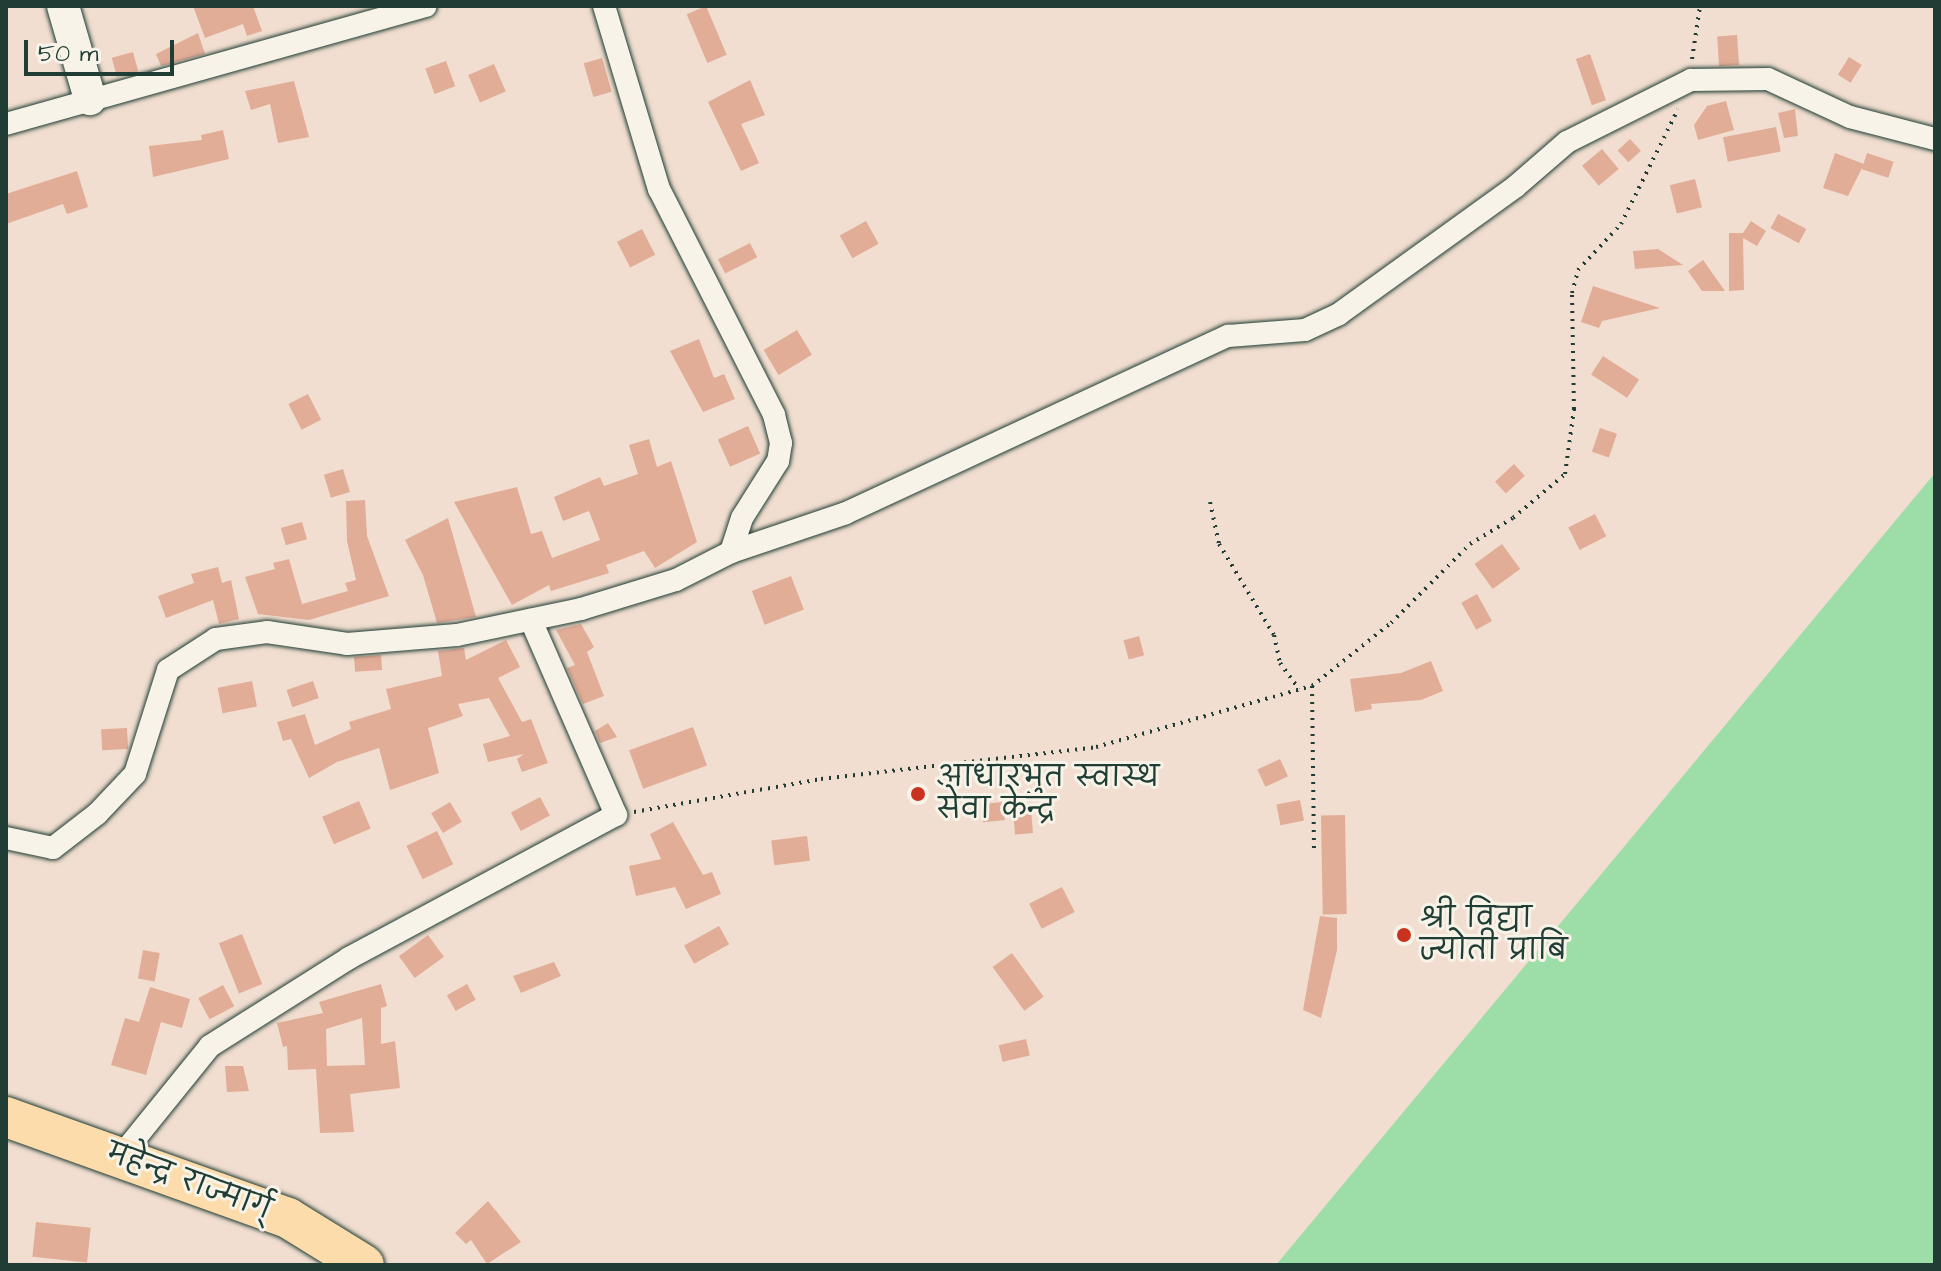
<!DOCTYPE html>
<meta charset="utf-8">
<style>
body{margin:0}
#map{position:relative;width:1941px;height:1271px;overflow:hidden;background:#f1ded0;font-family:"Architects Daughter","Playpen Sans Deva",sans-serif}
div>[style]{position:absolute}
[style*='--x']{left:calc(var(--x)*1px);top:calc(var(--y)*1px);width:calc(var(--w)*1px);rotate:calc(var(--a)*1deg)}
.green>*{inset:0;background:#9ddda7}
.building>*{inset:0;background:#e2ad97;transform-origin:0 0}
.path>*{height:4px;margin-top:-2px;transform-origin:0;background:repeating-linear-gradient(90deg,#1f3d34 0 2px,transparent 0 8px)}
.roads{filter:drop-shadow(0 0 2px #1f3d34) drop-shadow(0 0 2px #1f3d34)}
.street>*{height:22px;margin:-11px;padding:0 11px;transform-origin:11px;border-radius:11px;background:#f7f3e8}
.secondary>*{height:32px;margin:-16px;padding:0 16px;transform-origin:16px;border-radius:16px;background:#f7f3e8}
.highway>*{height:40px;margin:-20px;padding:0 20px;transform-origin:20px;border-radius:20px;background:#fddcac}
.dots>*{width:22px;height:22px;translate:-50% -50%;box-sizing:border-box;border:4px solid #f7f3e8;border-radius:50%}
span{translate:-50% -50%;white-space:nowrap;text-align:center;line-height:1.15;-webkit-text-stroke:6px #f7f3e8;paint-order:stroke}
.poi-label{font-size:28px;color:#1f3d34}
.left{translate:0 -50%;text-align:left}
.street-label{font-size:28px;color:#1f3d34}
.frame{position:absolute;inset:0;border:8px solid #1f3d34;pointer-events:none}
.scale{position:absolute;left:24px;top:40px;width:150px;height:36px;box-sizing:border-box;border:4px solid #1f3d34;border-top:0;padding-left:10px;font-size:24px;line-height:28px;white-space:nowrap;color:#1f3d34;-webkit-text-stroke:6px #f7f3e8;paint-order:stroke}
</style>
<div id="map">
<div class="green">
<i style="clip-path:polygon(1935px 473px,1935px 1265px,1276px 1265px)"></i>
</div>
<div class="building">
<i style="clip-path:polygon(193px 6px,253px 6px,262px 31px,247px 36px,243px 24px,205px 38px)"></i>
<i style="left:706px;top:6px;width:53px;height:21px;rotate:67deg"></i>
<i style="clip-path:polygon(198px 33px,205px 54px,161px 66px,156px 54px)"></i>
<i style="left:1737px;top:35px;width:30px;height:20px;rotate:86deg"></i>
<i style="left:133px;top:52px;width:20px;height:22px;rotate:75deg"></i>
<i style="left:1590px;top:54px;width:49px;height:15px;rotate:71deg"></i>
<i style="left:1849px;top:57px;width:15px;height:21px;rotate:32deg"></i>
<i style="left:602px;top:58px;width:35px;height:19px;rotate:74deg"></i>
<i style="left:446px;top:61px;width:27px;height:22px;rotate:70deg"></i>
<i style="left:494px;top:64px;width:30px;height:28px;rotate:67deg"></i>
<i style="clip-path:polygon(750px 80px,765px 115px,741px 124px,759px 163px,741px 171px,708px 102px)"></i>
<i style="clip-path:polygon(294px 81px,309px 137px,278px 143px,270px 104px,251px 110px,245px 91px)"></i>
<i style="clip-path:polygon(1726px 101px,1734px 130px,1698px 140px,1694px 125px,1707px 106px)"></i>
<i style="clip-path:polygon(1795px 109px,1798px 136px,1784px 138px,1778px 113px)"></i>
<i style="left:1776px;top:127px;width:25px;height:54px;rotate:79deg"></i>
<i style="clip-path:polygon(223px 130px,229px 159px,153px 177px,149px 146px,202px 140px,201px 135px)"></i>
<i style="left:1630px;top:139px;width:16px;height:17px;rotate:47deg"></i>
<i style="left:1602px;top:149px;width:26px;height:26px;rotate:50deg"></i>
<i style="clip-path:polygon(1835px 153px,1864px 164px,1848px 196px,1823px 188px)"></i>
<i style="left:1867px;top:153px;width:28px;height:17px;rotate:18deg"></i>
<i style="clip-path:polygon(77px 171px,88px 207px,67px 214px,63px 204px,6px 224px,6px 194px)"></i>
<i style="left:1695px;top:179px;width:29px;height:26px;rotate:76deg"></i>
<i style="left:1778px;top:214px;width:32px;height:16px;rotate:28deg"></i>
<i style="left:866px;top:221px;width:26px;height:30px;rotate:61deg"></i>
<i style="clip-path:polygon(1751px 221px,1766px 231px,1757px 246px,1743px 238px,1744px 290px,1729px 291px,1729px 233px,1743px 233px)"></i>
<i style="left:642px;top:229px;width:29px;height:28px;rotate:63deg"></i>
<i style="left:750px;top:243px;width:16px;height:36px;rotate:63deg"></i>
<i style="clip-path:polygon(1658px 249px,1683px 265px,1635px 269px,1633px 251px)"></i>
<i style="clip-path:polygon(1703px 260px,1725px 291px,1702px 291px,1688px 271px)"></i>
<i style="clip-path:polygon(1593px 286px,1660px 308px,1602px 321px,1599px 328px,1581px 322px)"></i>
<i style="left:797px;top:330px;width:29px;height:39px;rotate:59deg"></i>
<i style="clip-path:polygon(699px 339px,714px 378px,724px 374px,735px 399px,703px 412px,670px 351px)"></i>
<i style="left:1603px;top:356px;width:43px;height:22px;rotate:33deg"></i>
<i style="left:308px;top:394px;width:29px;height:22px;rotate:63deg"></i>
<i style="left:748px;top:426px;width:30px;height:33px;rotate:66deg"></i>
<i style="left:1600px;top:428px;width:18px;height:25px;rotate:19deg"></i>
<i style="clip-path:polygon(649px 439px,657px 467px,671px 461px,697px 542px,655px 568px,644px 551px,606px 565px,609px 573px,551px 591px,549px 585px,512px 605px,454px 502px,517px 487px,531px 534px,542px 531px,552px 558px,600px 540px,589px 511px,563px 521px,554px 497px,600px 477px,604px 486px,638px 474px,629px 445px)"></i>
<i style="left:1514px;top:464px;width:16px;height:26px;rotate:47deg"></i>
<i style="left:343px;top:469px;width:24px;height:20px;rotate:73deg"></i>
<i style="clip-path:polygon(365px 500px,367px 536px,389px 596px,309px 620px,258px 614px,245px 577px,275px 569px,273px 563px,289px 559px,302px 604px,348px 591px,345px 583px,356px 580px,347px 541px,346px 501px)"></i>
<i style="left:1595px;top:514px;width:25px;height:30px;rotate:63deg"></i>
<i style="clip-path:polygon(448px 518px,476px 617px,437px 623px,423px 575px,405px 540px)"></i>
<i style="left:302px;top:522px;width:18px;height:22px;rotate:74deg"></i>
<i style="left:1502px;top:544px;width:31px;height:34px;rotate:54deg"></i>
<i style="clip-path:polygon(218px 567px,222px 583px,231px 580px,239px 619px,219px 624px,213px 600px,166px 618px,158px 596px,194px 583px,191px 574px)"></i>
<i style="left:791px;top:576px;width:36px;height:42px;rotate:69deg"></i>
<i style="left:1477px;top:594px;width:31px;height:18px;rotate:61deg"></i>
<i style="clip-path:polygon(581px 624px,594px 647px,587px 652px,604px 696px,583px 704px,567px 668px,575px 665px,556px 630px)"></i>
<i style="left:1139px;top:636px;width:20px;height:16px;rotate:75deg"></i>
<i style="clip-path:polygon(506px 640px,520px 667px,498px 678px,522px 722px,531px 719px,548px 763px,522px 772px,517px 759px,524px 754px,488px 762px,483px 744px,510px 736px,489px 698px,458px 704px,463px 716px,428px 728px,439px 773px,390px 790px,379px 748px,337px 762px,309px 778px,291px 739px,283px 741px,277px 722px,305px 714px,315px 745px,351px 729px,349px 722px,391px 709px,386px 689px,442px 676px,438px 651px,464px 648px,466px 660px)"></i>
<i style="left:381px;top:655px;width:15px;height:27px;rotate:86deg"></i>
<i style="clip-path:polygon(1431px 661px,1443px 691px,1421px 700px,1371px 704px,1372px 709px,1355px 712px,1350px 679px,1401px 673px)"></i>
<i style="left:252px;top:681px;width:26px;height:35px;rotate:79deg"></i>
<i style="left:313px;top:681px;width:18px;height:28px;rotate:71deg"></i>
<i style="clip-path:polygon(608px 723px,617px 737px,600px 743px,595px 731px)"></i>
<i style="left:693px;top:727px;width:41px;height:68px;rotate:70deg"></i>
<i style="left:127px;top:728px;width:21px;height:26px;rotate:87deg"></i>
<i style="left:1280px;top:759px;width:19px;height:25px;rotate:65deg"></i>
<i style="left:540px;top:797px;width:21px;height:33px;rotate:62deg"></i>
<i style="left:1300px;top:800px;width:21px;height:24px;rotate:79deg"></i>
<i style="left:359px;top:801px;width:30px;height:40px;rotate:67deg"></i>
<i style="left:450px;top:802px;width:23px;height:22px;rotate:59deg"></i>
<i style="left:1003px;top:802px;width:18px;height:22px;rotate:84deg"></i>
<i style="left:1031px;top:810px;width:23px;height:18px;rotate:85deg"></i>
<i style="left:1345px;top:815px;width:99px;height:24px;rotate:89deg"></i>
<i style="clip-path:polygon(673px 822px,703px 875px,712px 872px,721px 894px,686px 909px,675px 887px,636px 896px,629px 866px,661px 859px,650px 834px)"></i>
<i style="left:437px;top:831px;width:37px;height:34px;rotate:64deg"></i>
<i style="left:807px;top:836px;width:25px;height:36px;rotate:83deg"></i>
<i style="left:1062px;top:887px;width:28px;height:37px;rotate:63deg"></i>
<i style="clip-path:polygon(1320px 916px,1337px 918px,1337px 950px,1321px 1018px,1303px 1010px)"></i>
<i style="left:719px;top:926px;width:21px;height:40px;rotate:61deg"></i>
<i style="left:242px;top:934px;width:54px;height:25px;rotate:68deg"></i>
<i style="left:428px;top:935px;width:27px;height:36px;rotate:54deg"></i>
<i style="left:143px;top:950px;width:17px;height:29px;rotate:10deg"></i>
<i style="left:1012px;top:953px;width:54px;height:24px;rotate:54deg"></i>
<i style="clip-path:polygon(554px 962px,561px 976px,521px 993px,513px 976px)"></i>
<i style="clip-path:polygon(evenodd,381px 984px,387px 1006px,381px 1008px,381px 1044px,395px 1041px,400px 1088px,350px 1094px,354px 1132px,320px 1133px,316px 1069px,288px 1070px,287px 1046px,283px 1047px,277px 1023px,323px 1013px,319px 1002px,381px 984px,362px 1018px,365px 1065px,327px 1066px,326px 1029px,362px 1018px)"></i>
<i style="left:467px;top:984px;width:18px;height:23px;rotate:61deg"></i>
<i style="left:223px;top:985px;width:24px;height:28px;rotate:62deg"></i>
<i style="clip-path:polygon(150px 987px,190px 999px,182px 1028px,161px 1022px,146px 1075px,111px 1065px,125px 1018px,139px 1022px)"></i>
<i style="left:1026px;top:1039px;width:17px;height:28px;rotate:77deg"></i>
<i style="clip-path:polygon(225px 1066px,243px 1066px,249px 1091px,227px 1092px)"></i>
<i style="clip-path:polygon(488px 1201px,521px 1242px,487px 1264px,471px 1240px,466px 1244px,455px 1233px)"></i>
<i style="left:36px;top:1222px;width:55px;height:35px;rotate:6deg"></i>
</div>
<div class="path">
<i style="--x:1692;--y:59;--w:54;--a:-81.4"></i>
<i style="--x:1210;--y:502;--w:43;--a:77.9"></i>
<i style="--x:1219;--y:544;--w:106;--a:58.9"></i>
<i style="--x:1274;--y:635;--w:29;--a:78"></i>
<i style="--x:1280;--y:663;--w:32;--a:54"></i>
<i style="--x:1312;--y:686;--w:162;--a:89.3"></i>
<i style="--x:634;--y:812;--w:190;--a:-10"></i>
<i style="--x:821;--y:779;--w:277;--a:-6.6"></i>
<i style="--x:1096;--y:747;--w:224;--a:-15.8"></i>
<i style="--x:1312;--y:686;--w:101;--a:-38.6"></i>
<i style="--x:1391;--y:623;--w:112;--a:-45"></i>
<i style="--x:1470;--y:544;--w:50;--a:-31.2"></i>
<i style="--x:1513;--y:518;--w:68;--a:-40.2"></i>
<i style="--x:1565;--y:474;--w:66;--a:-82.1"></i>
<i style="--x:1574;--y:409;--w:116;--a:-91"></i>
<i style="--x:1572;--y:293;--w:24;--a:-75"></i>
<i style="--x:1578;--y:270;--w:63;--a:-46.9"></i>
<i style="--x:1621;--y:224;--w:128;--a:-63.6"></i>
</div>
<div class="roads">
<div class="street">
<i style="--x:604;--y:6;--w:191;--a:73.3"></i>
<i style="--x:659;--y:189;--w:254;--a:63"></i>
<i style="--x:774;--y:415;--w:29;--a:76"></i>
<i style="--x:781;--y:443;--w:18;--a:99"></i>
<i style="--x:778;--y:461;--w:67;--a:122.3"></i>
<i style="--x:742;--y:518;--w:36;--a:108"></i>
<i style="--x:6;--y:124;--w:436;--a:-15.7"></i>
<i style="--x:6;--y:838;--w:48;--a:12"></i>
<i style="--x:53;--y:848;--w:56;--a:-37.7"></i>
<i style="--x:97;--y:814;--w:55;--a:-46.5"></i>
<i style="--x:135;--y:774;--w:109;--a:-72.4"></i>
<i style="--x:168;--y:670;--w:57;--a:-32.9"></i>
<i style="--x:216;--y:639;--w:51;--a:-7.8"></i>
<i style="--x:267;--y:632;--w:81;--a:8.5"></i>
<i style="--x:347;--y:644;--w:110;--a:-4.7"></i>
<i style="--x:457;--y:635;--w:127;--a:-11.8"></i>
<i style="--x:581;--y:609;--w:99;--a:-17"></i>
<i style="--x:676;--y:580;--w:62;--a:-27"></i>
<i style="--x:731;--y:552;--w:121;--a:-18.7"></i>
<i style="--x:846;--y:513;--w:421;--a:-24.9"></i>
<i style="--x:1228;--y:336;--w:77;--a:-4.5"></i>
<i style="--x:1305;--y:330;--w:38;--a:-25"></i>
<i style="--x:1339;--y:314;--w:217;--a:-35.8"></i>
<i style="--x:1515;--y:187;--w:69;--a:-40.9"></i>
<i style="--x:1567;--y:142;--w:139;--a:-26.6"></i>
<i style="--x:1691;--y:80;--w:77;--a:-0.7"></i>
<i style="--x:1768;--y:79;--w:90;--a:24.9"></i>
<i style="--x:1850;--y:117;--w:88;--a:14.5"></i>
<i style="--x:121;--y:1156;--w:141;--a:-51"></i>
<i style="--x:210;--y:1046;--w:165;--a:-32.3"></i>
<i style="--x:349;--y:958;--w:303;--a:-28.2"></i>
<i style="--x:616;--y:815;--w:213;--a:-113.6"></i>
</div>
<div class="secondary">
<i style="--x:63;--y:6;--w:97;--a:73.8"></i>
</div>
<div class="highway">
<i style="--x:6;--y:1117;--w:300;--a:19.7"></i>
<i style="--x:288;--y:1218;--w:89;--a:31.7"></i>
</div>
</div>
<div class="dots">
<i style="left:918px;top:794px;background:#c8321e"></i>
<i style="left:1404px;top:935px;background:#c8321e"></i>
</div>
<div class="poi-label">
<span class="left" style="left:936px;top:794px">आधारभुत स्वास्थ<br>सेवा केन्द्र</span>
<span class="left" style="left:1420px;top:935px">श्री विद्या<br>ज्योती प्राबि</span>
</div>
<div class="street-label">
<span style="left:189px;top:1182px;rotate:20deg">महेन्द्र राज्मार्ग्</span>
</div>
<div class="frame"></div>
<div class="scale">50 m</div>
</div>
